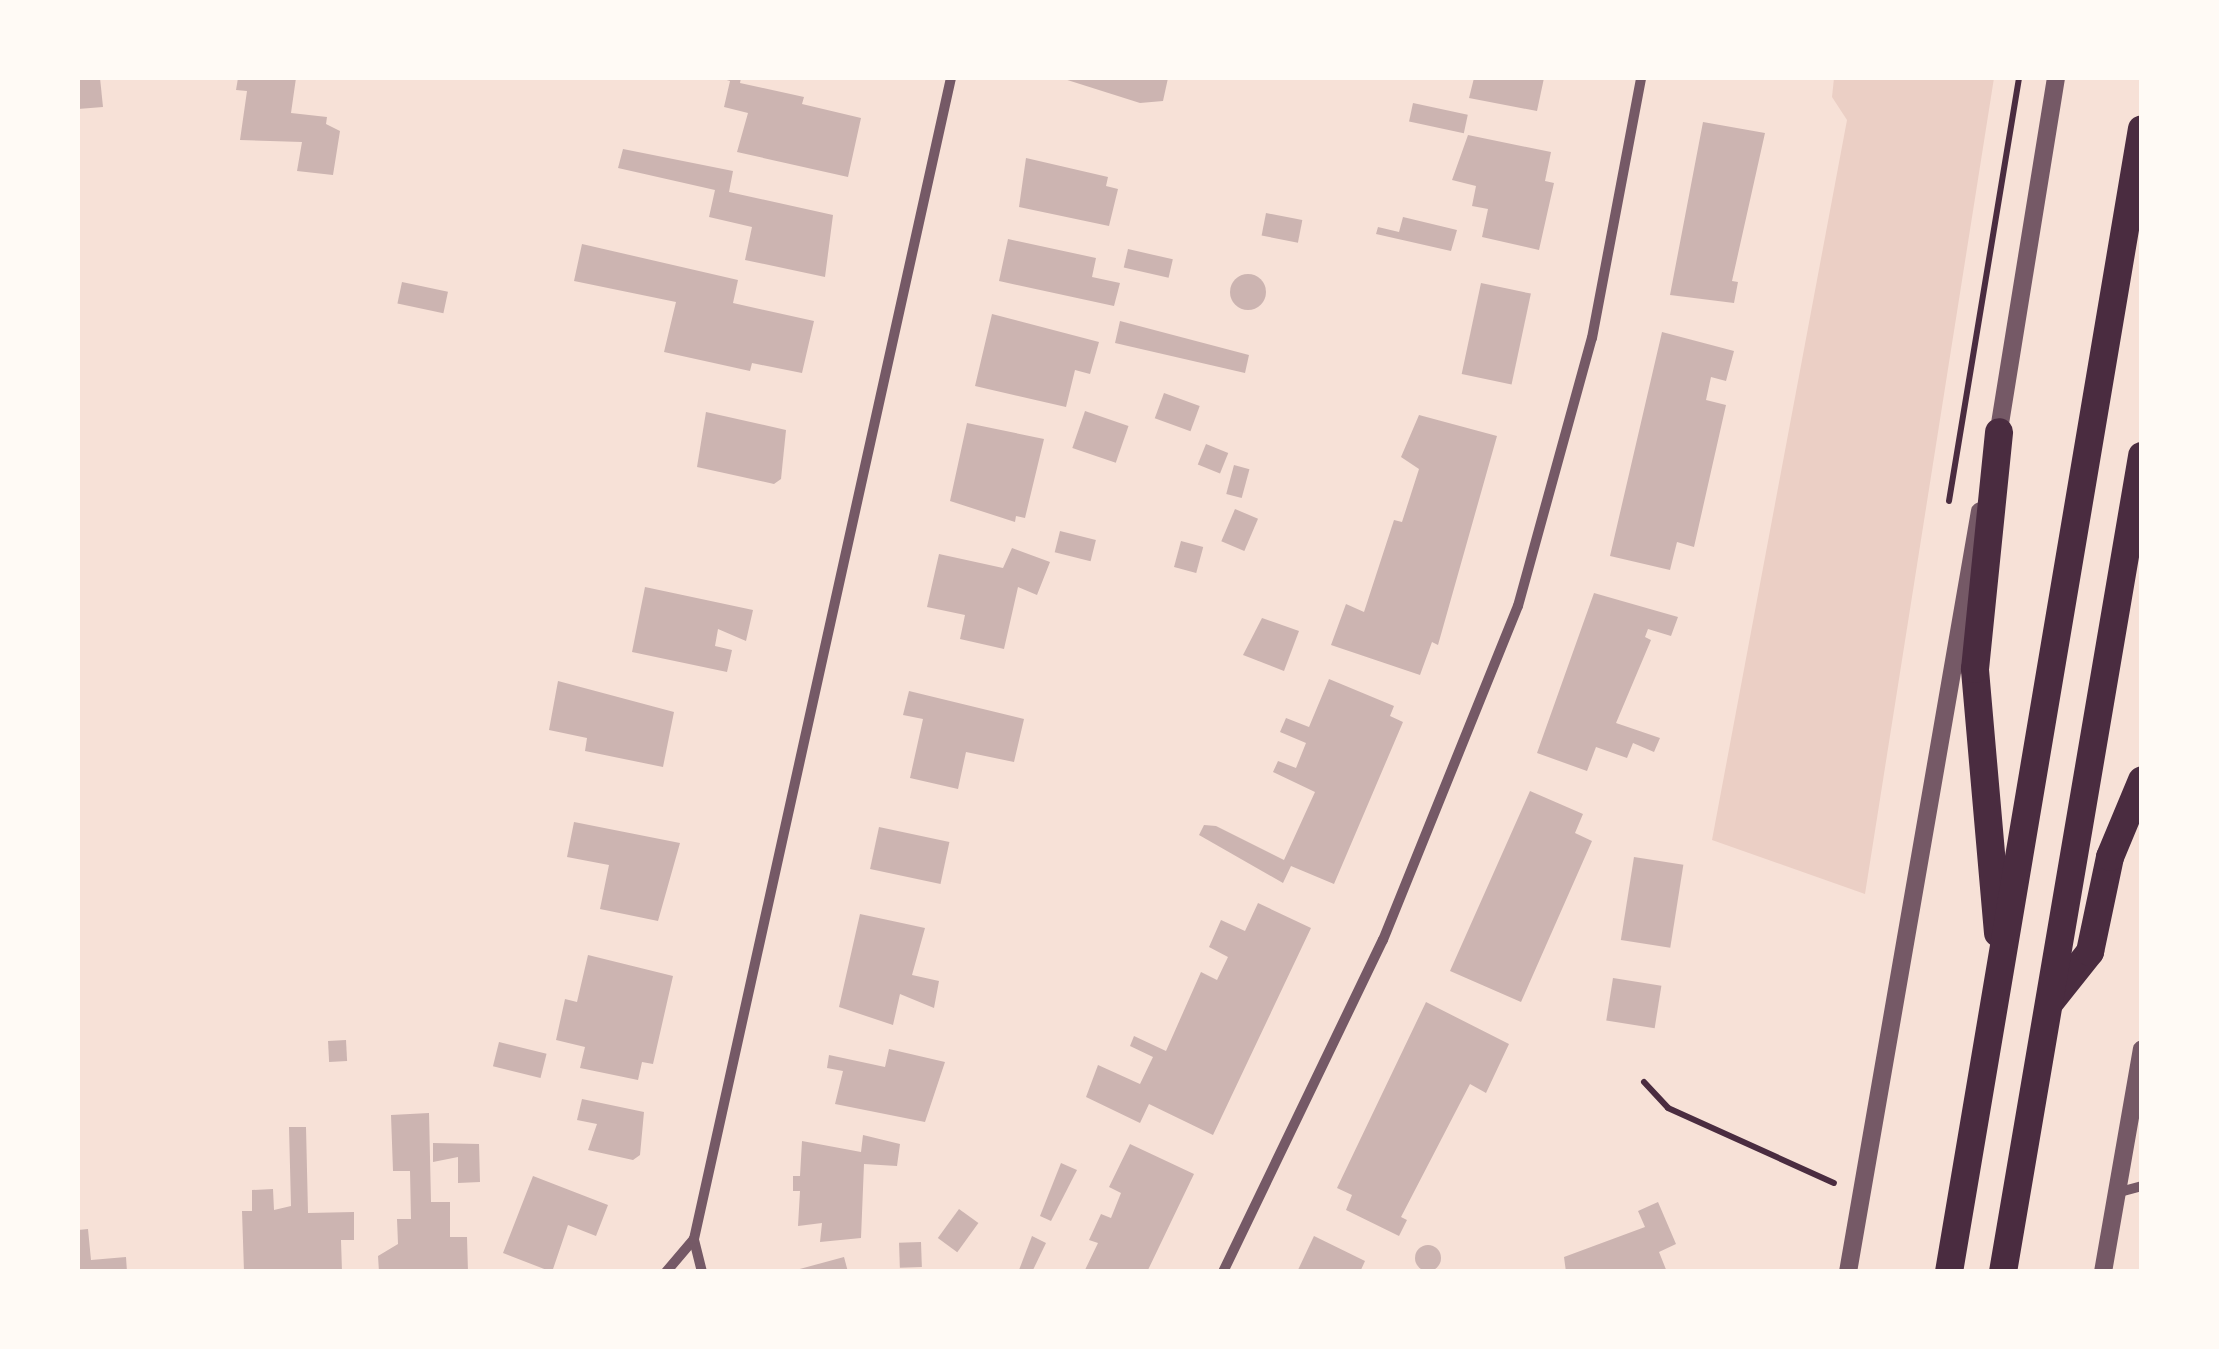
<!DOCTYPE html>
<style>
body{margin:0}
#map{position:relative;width:2219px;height:1349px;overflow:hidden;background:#f7e1d7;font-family:Commissioner,sans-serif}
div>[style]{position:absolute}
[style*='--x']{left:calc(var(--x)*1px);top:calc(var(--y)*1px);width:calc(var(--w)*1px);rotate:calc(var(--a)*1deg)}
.green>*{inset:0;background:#ebcfc5}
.building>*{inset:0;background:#ccb4b1;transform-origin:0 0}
.round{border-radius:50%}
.path>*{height:6px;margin:-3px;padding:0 3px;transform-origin:3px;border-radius:3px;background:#4a2c40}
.minor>*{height:10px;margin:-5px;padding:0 5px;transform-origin:5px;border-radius:5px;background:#755966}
.tertiary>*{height:18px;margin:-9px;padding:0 9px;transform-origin:9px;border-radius:9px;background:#755966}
.trunk>*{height:28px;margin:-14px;padding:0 14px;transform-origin:14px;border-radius:14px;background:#4a2c40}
span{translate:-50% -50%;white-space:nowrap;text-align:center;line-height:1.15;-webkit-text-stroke:10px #fffaf5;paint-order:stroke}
.frame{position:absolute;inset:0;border:80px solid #fffaf5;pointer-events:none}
</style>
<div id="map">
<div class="green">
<i style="clip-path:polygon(1834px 78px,1994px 78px,1865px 894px,1712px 840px,1847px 120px,1832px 97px)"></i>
</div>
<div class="building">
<i style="clip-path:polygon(78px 78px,100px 78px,103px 107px,78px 109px)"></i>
<i style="clip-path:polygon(238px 78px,296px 78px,291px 113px,327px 117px,326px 124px,340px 131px,333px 175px,297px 171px,302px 142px,240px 140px,247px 91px,236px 90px)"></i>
<i style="clip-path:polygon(720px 78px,741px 78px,740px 83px,804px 97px,802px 104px,861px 118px,848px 177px,737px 152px,748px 113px,724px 107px,730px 81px)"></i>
<i style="clip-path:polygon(1061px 78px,1168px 78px,1163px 101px,1140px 103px)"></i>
<i style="clip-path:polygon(1474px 78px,1544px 78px,1537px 111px,1469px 98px)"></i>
<i style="left:1413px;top:103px;width:56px;height:19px;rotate:12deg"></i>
<i style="clip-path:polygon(1703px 122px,1765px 133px,1732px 281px,1738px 282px,1734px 303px,1670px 295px)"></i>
<i style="clip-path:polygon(1468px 135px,1551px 152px,1545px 181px,1554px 183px,1539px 250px,1482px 237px,1488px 209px,1472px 206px,1476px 186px,1452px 180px)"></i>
<i style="clip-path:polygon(623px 149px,733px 171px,729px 192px,833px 215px,825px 277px,745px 260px,752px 227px,709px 217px,715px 190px,618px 168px)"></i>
<i style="clip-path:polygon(1026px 158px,1108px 177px,1106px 186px,1118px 189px,1109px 226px,1019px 207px)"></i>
<i style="left:1266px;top:213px;width:37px;height:23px;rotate:11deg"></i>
<i style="clip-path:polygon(1403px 217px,1457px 230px,1451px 251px,1376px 234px,1378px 227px,1399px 232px)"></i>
<i style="clip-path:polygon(1008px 239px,1096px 258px,1092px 277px,1120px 283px,1114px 306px,999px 281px)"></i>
<i style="clip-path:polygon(582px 244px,738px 280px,733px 303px,814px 321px,802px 373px,752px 363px,750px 371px,664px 352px,676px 302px,574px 281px)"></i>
<i style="left:1128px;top:249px;width:46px;height:19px;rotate:13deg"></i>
<i class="round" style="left:1230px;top:274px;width:36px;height:36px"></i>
<i style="left:402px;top:282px;width:47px;height:22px;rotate:12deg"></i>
<i style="left:1481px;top:283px;width:51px;height:93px;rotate:12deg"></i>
<i style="clip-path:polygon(992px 314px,1099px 342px,1090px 374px,1075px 370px,1066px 407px,975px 386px)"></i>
<i style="clip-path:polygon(1120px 321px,1249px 355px,1245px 373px,1115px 343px)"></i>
<i style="clip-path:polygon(1662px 332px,1734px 351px,1726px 381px,1711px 377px,1706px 400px,1726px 405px,1694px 547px,1677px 542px,1670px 570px,1610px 556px)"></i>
<i style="left:1164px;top:393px;width:38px;height:27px;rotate:20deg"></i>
<i style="left:1085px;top:411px;width:46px;height:39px;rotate:19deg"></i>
<i style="clip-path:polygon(706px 412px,786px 430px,781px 479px,774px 484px,697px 467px)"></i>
<i style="clip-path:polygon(1419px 415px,1497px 436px,1438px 645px,1432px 642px,1420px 675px,1331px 645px,1346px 604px,1364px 612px,1394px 520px,1402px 522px,1419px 469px,1401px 457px)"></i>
<i style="clip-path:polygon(967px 423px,1044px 439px,1025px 518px,1016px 516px,1015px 522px,950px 501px)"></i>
<i style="left:1206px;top:444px;width:24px;height:22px;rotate:22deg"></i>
<i style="left:1234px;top:465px;width:16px;height:30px;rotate:15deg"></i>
<i style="left:1235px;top:509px;width:25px;height:35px;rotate:23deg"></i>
<i style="left:1060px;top:531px;width:37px;height:22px;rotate:14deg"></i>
<i style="left:1181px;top:541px;width:23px;height:27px;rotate:15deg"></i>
<i style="clip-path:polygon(1012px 548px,1050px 562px,1037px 595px,1018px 587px,1004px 649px,960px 639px,965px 615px,927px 607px,939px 554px,1003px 568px)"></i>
<i style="clip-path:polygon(645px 587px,753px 610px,746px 641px,718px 629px,715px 646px,732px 650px,727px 672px,632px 652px)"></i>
<i style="clip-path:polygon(1594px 593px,1678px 617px,1671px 636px,1648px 629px,1645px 637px,1651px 640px,1616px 723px,1660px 738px,1654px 752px,1633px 743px,1627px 758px,1596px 747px,1587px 771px,1537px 753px)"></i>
<i style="clip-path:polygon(1262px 618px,1299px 631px,1284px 671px,1243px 655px)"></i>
<i style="clip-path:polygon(1329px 679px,1394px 706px,1390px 716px,1403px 722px,1334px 884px,1291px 866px,1283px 883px,1199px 835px,1204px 825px,1216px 826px,1284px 860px,1315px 792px,1273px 772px,1278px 761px,1296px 768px,1306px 743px,1280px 732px,1286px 718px,1309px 727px)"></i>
<i style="clip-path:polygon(558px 681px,674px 712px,663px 767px,585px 751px,587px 738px,549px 730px)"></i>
<i style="clip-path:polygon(909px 691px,1024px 719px,1014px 762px,966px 752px,958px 789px,910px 778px,923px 719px,903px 715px)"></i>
<i style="clip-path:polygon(1530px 791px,1583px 814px,1575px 833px,1592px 841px,1521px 1002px,1450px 971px)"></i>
<i style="clip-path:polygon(574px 822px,680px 843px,658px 921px,600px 909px,609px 865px,567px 857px)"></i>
<i style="left:879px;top:827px;width:72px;height:43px;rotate:12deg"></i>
<i style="left:1634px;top:857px;width:50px;height:84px;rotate:9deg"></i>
<i style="clip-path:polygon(1258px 903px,1311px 928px,1213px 1135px,1149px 1104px,1140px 1123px,1086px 1097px,1098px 1065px,1140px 1084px,1153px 1057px,1130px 1046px,1134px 1036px,1166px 1051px,1201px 972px,1217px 980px,1228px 957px,1209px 947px,1221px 920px,1245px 931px)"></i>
<i style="clip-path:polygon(860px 914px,925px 928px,912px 975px,939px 981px,934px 1008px,900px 994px,893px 1025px,839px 1007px)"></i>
<i style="clip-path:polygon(588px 955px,673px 976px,653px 1064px,642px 1062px,638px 1080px,580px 1068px,585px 1047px,556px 1040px,565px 999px,577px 1002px)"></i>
<i style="left:1613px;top:978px;width:49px;height:43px;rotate:9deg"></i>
<i style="clip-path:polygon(1426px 1002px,1509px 1044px,1486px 1093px,1470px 1084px,1401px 1217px,1407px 1220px,1399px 1236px,1346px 1210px,1352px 1195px,1337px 1188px)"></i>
<i style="left:346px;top:1040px;width:21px;height:18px;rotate:87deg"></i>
<i style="left:499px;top:1042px;width:49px;height:25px;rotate:14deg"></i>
<i style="clip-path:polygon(889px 1049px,945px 1062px,925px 1122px,835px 1104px,843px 1071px,827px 1068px,829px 1055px,885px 1067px)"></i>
<i style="clip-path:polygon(582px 1099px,644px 1112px,640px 1155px,633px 1160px,588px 1150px,597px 1124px,577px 1120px)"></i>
<i style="clip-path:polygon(429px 1113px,431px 1202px,450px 1202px,450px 1237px,467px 1237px,468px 1272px,379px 1272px,378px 1256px,398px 1244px,397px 1219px,411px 1219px,410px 1171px,393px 1171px,391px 1115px)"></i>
<i style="clip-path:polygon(289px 1127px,306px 1127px,308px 1213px,354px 1212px,354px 1240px,341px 1240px,342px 1272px,244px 1272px,242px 1211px,252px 1211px,252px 1190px,273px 1189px,274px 1210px,291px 1206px)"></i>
<i style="clip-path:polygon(863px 1135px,900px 1144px,897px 1166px,864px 1164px,861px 1238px,820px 1242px,822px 1223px,798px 1226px,800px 1191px,793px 1191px,793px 1176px,800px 1176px,802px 1141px,861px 1152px)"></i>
<i style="clip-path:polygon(433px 1143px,479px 1144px,480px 1182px,458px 1183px,458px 1157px,433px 1162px)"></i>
<i style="clip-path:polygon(1130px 1144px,1194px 1174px,1147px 1272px,1084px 1272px,1098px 1243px,1089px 1240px,1101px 1214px,1111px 1218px,1121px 1193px,1109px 1187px)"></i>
<i style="clip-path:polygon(1061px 1163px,1077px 1170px,1051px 1221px,1040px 1216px)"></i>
<i style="clip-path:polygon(533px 1176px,608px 1205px,596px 1236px,568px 1225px,552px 1272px,503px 1253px)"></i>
<i style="clip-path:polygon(1658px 1202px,1676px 1244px,1659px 1252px,1667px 1272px,1566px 1272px,1564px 1257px,1645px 1227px,1638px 1211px)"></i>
<i style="left:959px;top:1209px;width:24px;height:36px;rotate:36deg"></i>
<i style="clip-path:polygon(88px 1229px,91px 1260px,126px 1257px,127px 1272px,78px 1272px,78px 1230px)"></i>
<i style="clip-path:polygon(1032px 1236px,1046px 1243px,1032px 1272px,1019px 1270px)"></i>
<i style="clip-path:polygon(1314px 1236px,1365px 1261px,1360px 1272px,1297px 1272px)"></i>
<i style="left:921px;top:1242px;width:25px;height:22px;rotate:88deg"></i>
<i class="round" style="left:1415px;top:1245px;width:26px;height:26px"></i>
<i style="clip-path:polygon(844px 1257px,848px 1272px,796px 1272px,796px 1270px)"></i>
</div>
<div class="path">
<i style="--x:1949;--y:501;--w:429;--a:-80.6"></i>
<i style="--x:1644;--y:1082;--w:35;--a:47"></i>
<i style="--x:1668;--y:1108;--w:182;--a:24.3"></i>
</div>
<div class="minor">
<i style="--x:2116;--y:1193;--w:27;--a:-15"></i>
<i style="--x:666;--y:1272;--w:43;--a:-49.7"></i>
<i style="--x:702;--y:1272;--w:34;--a:-104"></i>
<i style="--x:694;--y:1239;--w:1189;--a:-77.52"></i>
<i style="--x:1223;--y:1272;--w:369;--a:-64.3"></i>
<i style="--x:1383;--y:940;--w:360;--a:-68"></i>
<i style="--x:1518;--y:606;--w:278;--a:-74.6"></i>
<i style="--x:1592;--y:338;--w:265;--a:-79.3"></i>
</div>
<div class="tertiary">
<i style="--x:1997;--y:442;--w:369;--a:-80.8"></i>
<i style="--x:1848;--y:1272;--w:772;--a:-80.16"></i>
<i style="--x:2103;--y:1272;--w:226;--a:-80.1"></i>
</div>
<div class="trunk">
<i style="--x:1998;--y:933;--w:265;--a:-95"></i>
<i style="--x:1975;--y:669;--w:238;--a:-84.2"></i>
<i style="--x:2051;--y:1001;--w:63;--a:-51.5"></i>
<i style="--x:2090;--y:952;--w:97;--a:-78.1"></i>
<i style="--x:2110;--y:857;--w:83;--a:-67.4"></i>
<i style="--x:1949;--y:1272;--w:1159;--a:-80.42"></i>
<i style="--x:2003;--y:1272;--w:828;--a:-80.33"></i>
</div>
<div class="frame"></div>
</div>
